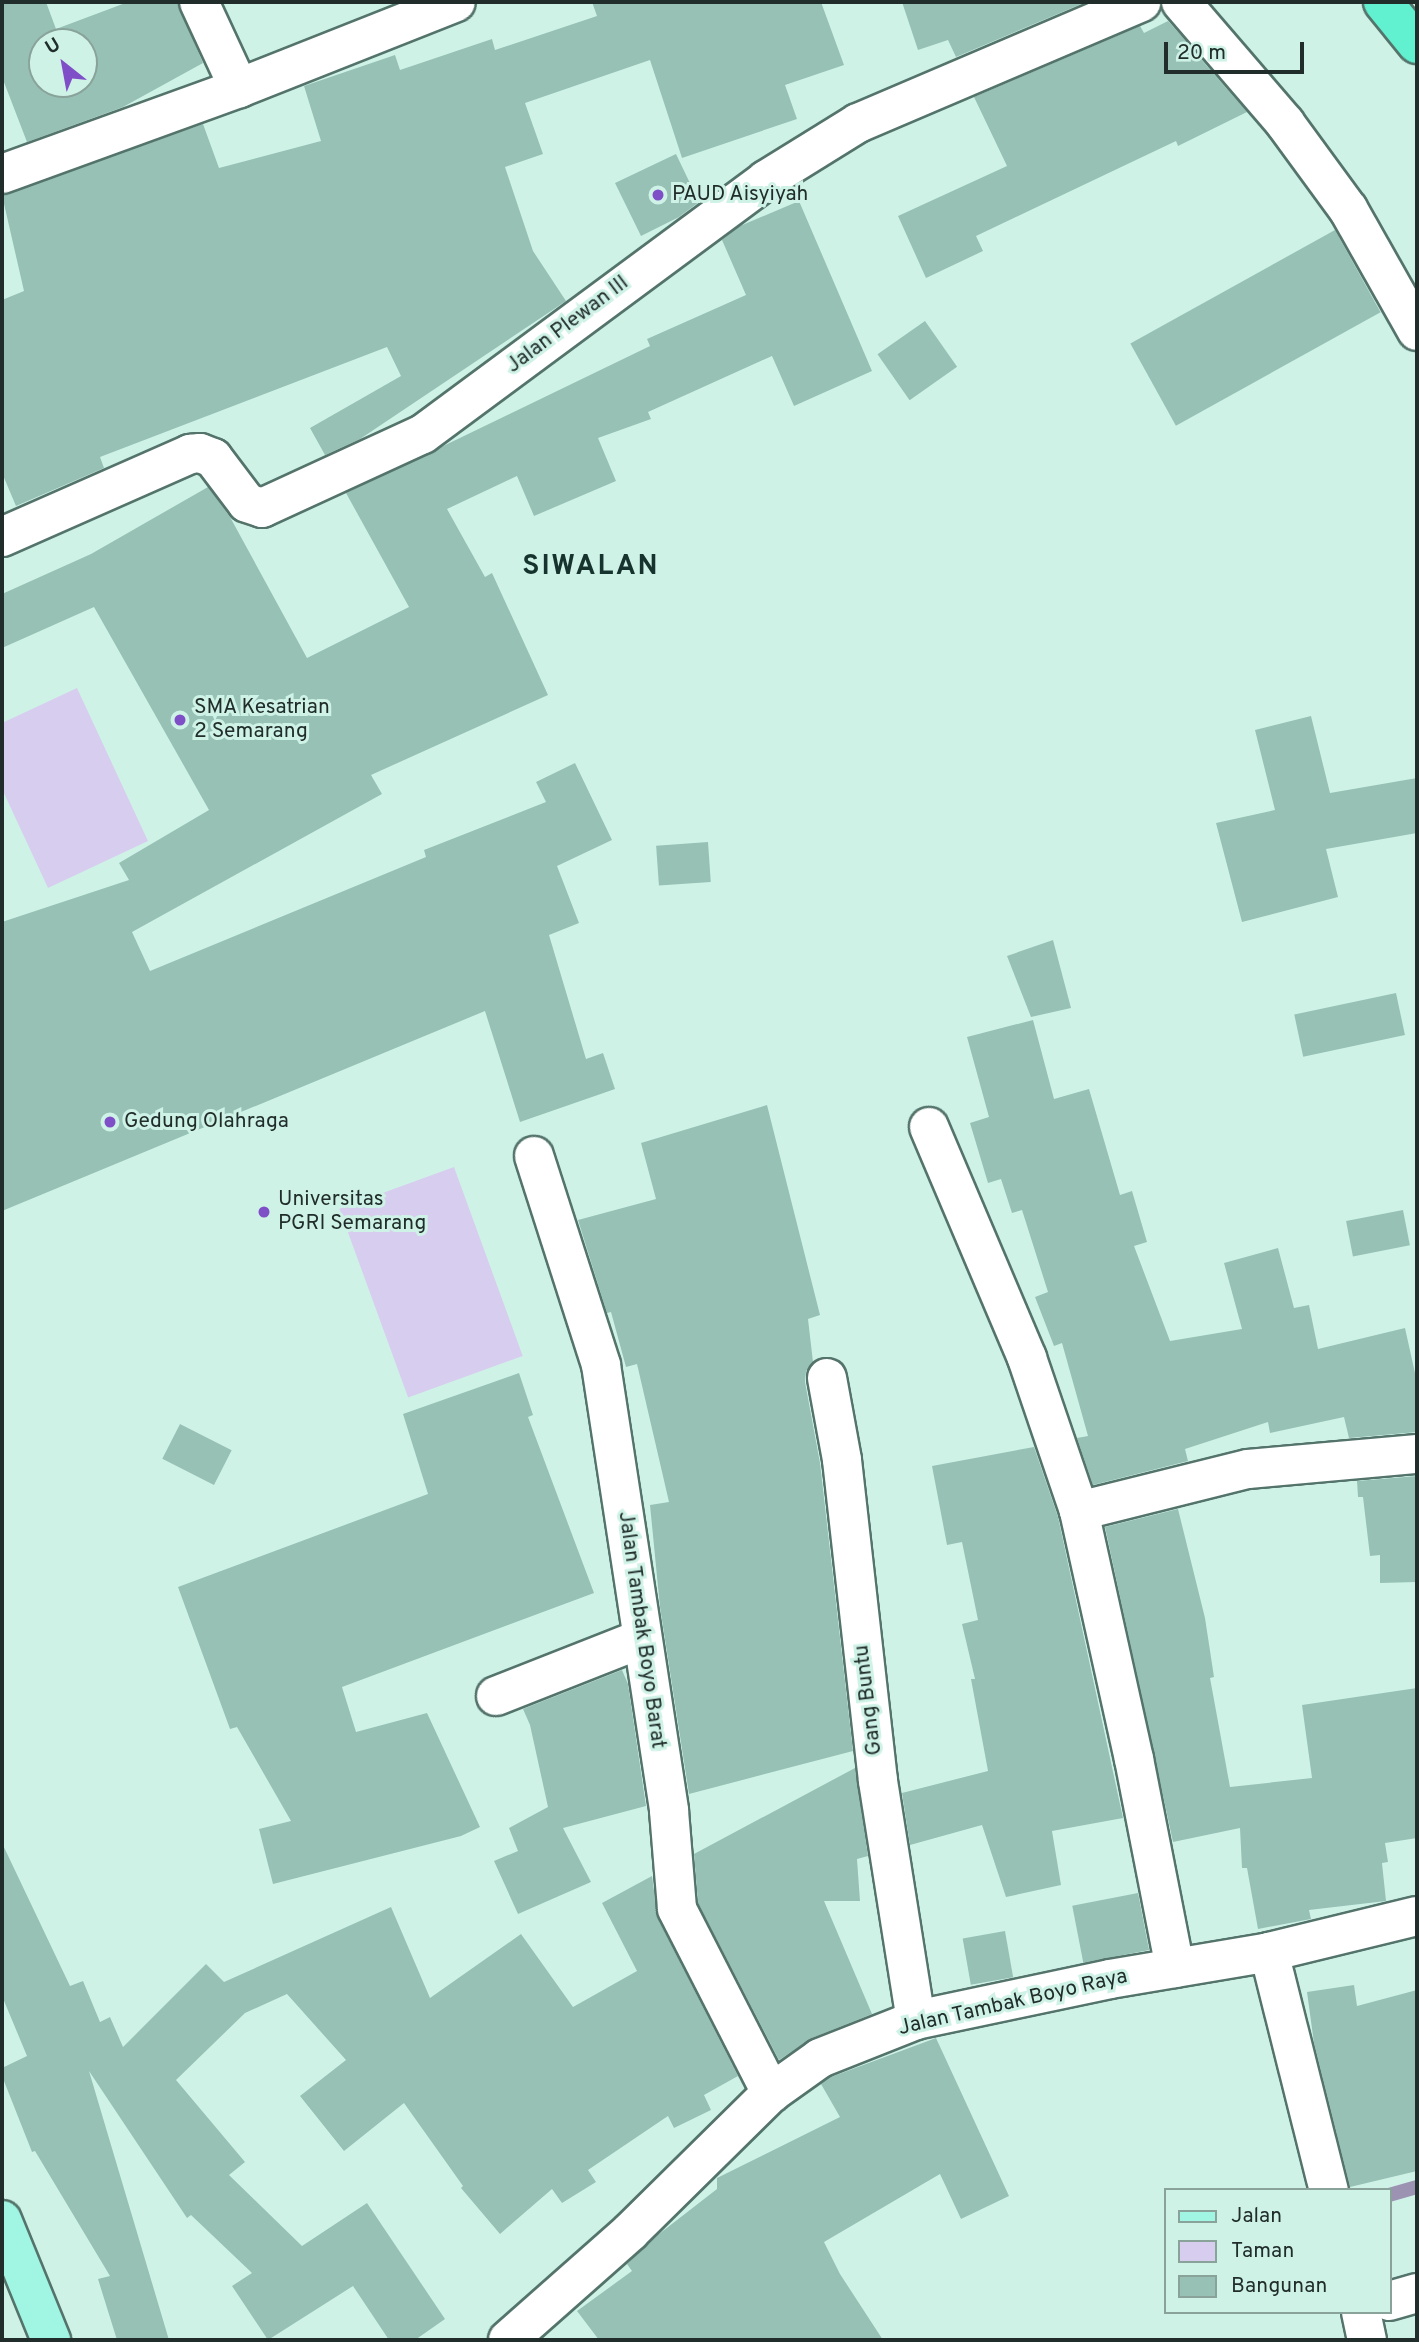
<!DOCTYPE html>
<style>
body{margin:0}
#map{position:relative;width:1419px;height:2342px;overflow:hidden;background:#cff2e7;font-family:Overpass,sans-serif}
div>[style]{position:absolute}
.green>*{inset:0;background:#d7ceef;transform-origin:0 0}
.stream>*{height:14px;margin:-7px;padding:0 7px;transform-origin:7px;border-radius:7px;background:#9c93b3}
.building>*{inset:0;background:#97c1b5;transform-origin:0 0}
.roads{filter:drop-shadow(2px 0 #54746b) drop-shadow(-2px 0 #54746b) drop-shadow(0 2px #54746b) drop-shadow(0 -2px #54746b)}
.minor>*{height:38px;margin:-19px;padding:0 19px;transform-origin:19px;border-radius:19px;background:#fff}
.major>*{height:38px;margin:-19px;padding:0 19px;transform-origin:19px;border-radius:19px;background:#a0f6e3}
.highway>*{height:38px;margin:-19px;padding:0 19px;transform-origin:19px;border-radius:19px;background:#61f0d0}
.dots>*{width:19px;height:19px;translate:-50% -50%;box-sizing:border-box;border:4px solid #cff2e7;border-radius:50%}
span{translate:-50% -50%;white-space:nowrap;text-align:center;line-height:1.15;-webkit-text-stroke:6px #cff2e7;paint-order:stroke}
.poi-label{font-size:21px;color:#202d2a}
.left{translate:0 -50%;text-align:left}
.street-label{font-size:21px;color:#202d2a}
.district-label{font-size:28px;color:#16342d;font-weight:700;letter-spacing:2px}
.frame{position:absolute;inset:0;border:4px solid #202d2a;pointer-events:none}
.legend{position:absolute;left:1164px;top:2188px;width:228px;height:126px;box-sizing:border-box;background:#cff2e7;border:2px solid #89a39b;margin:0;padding:9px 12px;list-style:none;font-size:21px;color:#202d2a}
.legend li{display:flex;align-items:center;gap:14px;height:35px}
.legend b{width:35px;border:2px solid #89a39b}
.north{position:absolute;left:28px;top:28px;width:70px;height:70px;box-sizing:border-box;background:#cff2e7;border:2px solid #89a39b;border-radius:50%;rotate:329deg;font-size:19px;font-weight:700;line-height:28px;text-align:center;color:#202d2a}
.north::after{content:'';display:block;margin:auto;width:24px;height:32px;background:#7f4fc7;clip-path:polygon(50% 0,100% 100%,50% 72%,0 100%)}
.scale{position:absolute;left:1164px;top:42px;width:140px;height:32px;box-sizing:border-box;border:4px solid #202d2a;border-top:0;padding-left:9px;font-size:21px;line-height:24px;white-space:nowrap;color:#202d2a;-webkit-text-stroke:5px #cff2e7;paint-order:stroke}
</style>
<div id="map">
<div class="green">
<i style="clip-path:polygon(77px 688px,148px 841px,48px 888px,2px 789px,2px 723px)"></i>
<i style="left:454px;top:1167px;width:201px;height:122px;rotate:70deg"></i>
</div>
<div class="stream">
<i style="left:1389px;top:2195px;width:29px;rotate:-16deg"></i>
</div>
<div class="building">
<i style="clip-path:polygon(evenodd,2px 2px,46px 2px,56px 29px,128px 2px,177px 2px,203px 63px,123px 107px,27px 142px,2px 77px,2px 2px,42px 42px,84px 42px,84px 84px,42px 84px,42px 42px)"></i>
<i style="clip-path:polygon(592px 2px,821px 2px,844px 65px,785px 85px,797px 119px,682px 158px,650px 60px,525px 103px,543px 154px,505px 167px,533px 251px,566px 301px,360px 439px,325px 455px,310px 428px,401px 376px,387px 347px,100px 457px,104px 468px,16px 506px,2px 473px,2px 300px,24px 291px,2px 195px,203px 124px,219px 168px,321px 141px,304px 86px,395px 55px,400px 70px,492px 39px,495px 50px,597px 16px)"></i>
<i style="clip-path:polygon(902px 2px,1086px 2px,956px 57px,948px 40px,918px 50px)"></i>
<i style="clip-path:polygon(1168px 21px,1187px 42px,1195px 59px,1199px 57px,1247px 112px,1178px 146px,1176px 141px,976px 236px,983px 251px,926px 278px,898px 216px,1007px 166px,974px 97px,1140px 26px,1144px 33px)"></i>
<i style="clip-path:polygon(676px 154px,699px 202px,679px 217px,641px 236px,615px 183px)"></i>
<i style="clip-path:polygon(799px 201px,872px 371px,794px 406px,772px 356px,648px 412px,651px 419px,598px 438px,616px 481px,534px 516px,517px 476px,447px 509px,485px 577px,492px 573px,548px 695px,371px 775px,382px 794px,132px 932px,150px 971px,426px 857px,424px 850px,546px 802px,536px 782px,575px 763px,612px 840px,557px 866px,579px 923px,549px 935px,586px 1059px,603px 1053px,615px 1089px,520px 1122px,485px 1011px,2px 1211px,2px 922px,129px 880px,119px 863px,209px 810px,94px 607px,2px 648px,2px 594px,91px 554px,208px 487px,230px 517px,307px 658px,409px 607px,346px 493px,650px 346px,647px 339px,746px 295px,722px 240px,740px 226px)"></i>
<i style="left:1335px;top:230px;width:94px;height:234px;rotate:61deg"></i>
<i style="left:925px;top:321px;width:56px;height:58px;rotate:55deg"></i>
<i style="clip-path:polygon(1311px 716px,1330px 793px,1417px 778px,1417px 833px,1326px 849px,1338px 897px,1242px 922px,1216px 823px,1275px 810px,1255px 730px)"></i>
<i style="left:708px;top:842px;width:40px;height:52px;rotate:86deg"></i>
<i style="clip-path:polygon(1053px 940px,1071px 1008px,1031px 1017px,1007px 956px)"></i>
<i style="left:1396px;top:993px;width:43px;height:104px;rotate:78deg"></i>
<i style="clip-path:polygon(1033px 1020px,1054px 1099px,1089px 1089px,1120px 1195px,1132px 1191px,1147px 1242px,1134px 1246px,1170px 1341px,1242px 1329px,1224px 1263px,1278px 1248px,1294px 1308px,1309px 1305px,1318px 1349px,1405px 1328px,1417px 1382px,1417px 1432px,1349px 1438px,1344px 1417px,1270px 1433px,1268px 1422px,1185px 1449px,1188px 1461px,1093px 1485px,1077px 1438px,1088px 1436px,1062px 1343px,1054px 1346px,1035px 1297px,1048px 1292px,1022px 1210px,1012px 1213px,1001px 1179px,988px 1183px,970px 1123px,989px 1117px,967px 1037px)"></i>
<i style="clip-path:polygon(767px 1105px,820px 1315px,808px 1319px,813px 1362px,806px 1371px,805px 1382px,820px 1463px,853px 1751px,689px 1794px,660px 1607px,650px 1505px,669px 1502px,637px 1364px,626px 1367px,611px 1312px,607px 1313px,578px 1220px,656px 1199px,641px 1143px)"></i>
<i style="left:1403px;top:1210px;width:36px;height:58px;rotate:79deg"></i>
<i style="clip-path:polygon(519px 1373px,533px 1415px,528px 1417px,594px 1593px,342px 1687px,356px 1732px,427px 1713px,480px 1827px,461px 1836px,273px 1884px,259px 1829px,291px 1821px,237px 1727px,230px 1729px,178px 1587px,428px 1494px,403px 1414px)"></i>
<i style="left:180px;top:1424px;width:58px;height:39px;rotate:27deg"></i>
<i style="clip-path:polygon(1034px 1447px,1058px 1517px,1123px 1818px,1052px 1831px,1061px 1885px,1006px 1897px,982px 1825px,910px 1845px,902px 1793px,988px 1771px,971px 1679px,975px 1679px,962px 1624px,978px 1620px,962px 1542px,947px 1545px,932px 1466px)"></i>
<i style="clip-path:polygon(1417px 1476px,1417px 1582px,1380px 1583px,1380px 1555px,1370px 1556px,1363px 1497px,1358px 1497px,1357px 1481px)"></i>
<i style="clip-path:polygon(1178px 1509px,1205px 1618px,1214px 1677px,1210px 1678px,1230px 1787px,1312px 1778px,1302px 1705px,1417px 1688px,1417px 1838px,1385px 1843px,1388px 1862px,1382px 1863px,1386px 1901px,1309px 1910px,1311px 1919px,1258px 1929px,1247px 1868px,1242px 1868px,1240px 1828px,1173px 1842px,1105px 1527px)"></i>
<i style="clip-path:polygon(622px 1670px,628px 1684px,646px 1806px,563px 1828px,591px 1882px,518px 1914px,494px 1861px,518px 1851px,509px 1828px,548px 1807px,530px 1725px,523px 1709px)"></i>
<i style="clip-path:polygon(855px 1768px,868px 1856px,857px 1859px,860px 1901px,824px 1901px,872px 2014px,812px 2038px,779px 2060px,698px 1903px,694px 1854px)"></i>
<i style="clip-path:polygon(2px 1843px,70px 1986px,83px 1981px,100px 2022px,110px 2017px,123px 2047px,206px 1964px,224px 1982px,391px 1907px,430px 1998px,521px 1934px,573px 2007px,637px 1971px,602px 1903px,652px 1876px,658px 1919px,738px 2076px,704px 2095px,711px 2110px,674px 2128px,668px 2116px,588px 2170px,596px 2182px,562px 2203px,552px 2189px,500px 2234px,461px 2188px,463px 2186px,404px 2103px,344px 2151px,300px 2096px,346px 2060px,287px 1994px,245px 2013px,176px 2080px,245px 2162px,229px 2175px,302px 2246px,367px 2203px,445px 2319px,415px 2340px,389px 2340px,353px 2286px,268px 2340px,232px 2286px,252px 2273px,191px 2215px,187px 2218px,89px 2071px,169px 2340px,117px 2340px,98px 2279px,110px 2276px,35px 2151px,32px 2152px,2px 2076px,2px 2068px,27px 2056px,2px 1996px)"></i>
<i style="left:1138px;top:1893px;width:58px;height:67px;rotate:79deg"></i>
<i style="left:1005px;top:1931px;width:47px;height:43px;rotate:80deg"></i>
<i style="clip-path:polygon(1354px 1985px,1357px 2006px,1417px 1990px,1417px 2171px,1350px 2187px,1314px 2043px,1307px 1992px)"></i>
<i style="clip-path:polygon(936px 2038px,1009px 2196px,961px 2219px,940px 2174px,824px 2242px,840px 2274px,883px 2340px,599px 2340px,577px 2311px,632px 2271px,627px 2264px,659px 2234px,717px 2189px,717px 2178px,840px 2117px,821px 2084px,831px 2077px)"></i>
</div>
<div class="roads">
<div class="minor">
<i style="left:199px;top:2px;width:95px;rotate:65.1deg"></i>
<i style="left:1181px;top:2px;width:160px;rotate:49.3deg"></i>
<i style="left:1285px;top:123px;width:107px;rotate:53.8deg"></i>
<i style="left:1348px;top:209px;width:140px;rotate:60.5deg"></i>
<i style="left:2px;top:174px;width:252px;rotate:-19.9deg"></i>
<i style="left:239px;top:88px;width:233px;rotate:-21.6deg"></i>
<i style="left:2px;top:537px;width:206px;rotate:-23.8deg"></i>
<i style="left:190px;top:454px;width:10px;rotate:-6deg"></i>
<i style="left:200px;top:453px;width:14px;rotate:21deg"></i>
<i style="left:213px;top:458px;width:56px;rotate:52.9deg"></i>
<i style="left:247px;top:503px;width:16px;rotate:18deg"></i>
<i style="left:262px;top:508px;width:177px;rotate:-24.7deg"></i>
<i style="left:423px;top:434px;width:427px;rotate:-36.5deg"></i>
<i style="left:766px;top:180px;width:108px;rotate:-31.8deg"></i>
<i style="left:858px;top:123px;width:308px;rotate:-23.1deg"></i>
<i style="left:929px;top:1127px;width:251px;rotate:67deg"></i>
<i style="left:1027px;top:1358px;width:162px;rotate:71.2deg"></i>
<i style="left:1079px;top:1511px;width:254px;rotate:77.5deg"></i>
<i style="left:1134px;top:1759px;width:213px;rotate:78.9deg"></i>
<i style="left:534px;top:1156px;width:219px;rotate:72.2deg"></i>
<i style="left:601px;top:1365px;width:451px;rotate:81.3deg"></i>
<i style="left:669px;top:1811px;width:98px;rotate:85.3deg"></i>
<i style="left:677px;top:1909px;width:207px;rotate:62.9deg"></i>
<i style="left:827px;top:1378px;width:83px;rotate:79.6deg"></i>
<i style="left:842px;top:1460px;width:323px;rotate:83.6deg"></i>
<i style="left:878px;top:1781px;width:242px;rotate:81deg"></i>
<i style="left:1079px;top:1511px;width:174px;rotate:-14deg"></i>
<i style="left:1248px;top:1469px;width:170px;rotate:-5.1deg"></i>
<i style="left:496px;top:1696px;width:156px;rotate:-21.5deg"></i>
<i style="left:1269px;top:1952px;width:245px;rotate:75.9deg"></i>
<i style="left:1389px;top:2301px;width:29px;rotate:-16deg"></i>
<i style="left:1361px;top:2312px;width:29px;rotate:78deg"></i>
<i style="left:508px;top:2340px;width:163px;rotate:-41.5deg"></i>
<i style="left:630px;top:2232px;width:198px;rotate:-44.6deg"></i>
<i style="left:771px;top:2093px;width:60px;rotate:-35.5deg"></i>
<i style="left:820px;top:2058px;width:103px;rotate:-21.6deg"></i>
<i style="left:916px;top:2020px;width:198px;rotate:-11.9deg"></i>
<i style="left:1110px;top:1979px;width:161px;rotate:-9.6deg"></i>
<i style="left:1269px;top:1952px;width:152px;rotate:-13.7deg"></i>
</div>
<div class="major">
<i style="left:2px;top:2220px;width:130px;rotate:67.8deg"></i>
</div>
<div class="highway">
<i style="left:1383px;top:2px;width:54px;rotate:51deg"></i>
</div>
</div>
<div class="dots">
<i style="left:658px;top:195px;background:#7f4fc7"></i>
<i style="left:180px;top:720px;background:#7f4fc7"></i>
<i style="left:110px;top:1122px;background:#7f4fc7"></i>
<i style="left:264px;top:1212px;background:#7f4fc7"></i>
</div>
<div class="poi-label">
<span class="left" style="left:672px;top:195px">PAUD Aisyiyah</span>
<span class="left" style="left:194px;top:720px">SMA Kesatrian<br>2 Semarang</span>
<span class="left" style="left:124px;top:1122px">Gedung Olahraga</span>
<span class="left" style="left:278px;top:1212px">Universitas<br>PGRI Semarang</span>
</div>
<div class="street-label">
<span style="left:568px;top:325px;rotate:-37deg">Jalan Plewan III</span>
<span style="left:641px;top:1630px;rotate:82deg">Jalan Tambak Boyo Barat</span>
<span style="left:869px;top:1700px;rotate:-97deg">Gang Buntu</span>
<span style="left:1013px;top:2003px;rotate:-13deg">Jalan Tambak Boyo Raya</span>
</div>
<div class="district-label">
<span style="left:591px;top:567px">SIWALAN</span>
</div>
<div class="frame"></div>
<ul class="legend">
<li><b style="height:9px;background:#a0f6e3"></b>Jalan</li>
<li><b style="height:19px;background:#d7ceef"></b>Taman</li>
<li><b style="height:19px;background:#97c1b5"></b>Bangunan</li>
</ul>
<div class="north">U</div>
<div class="scale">20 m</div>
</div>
